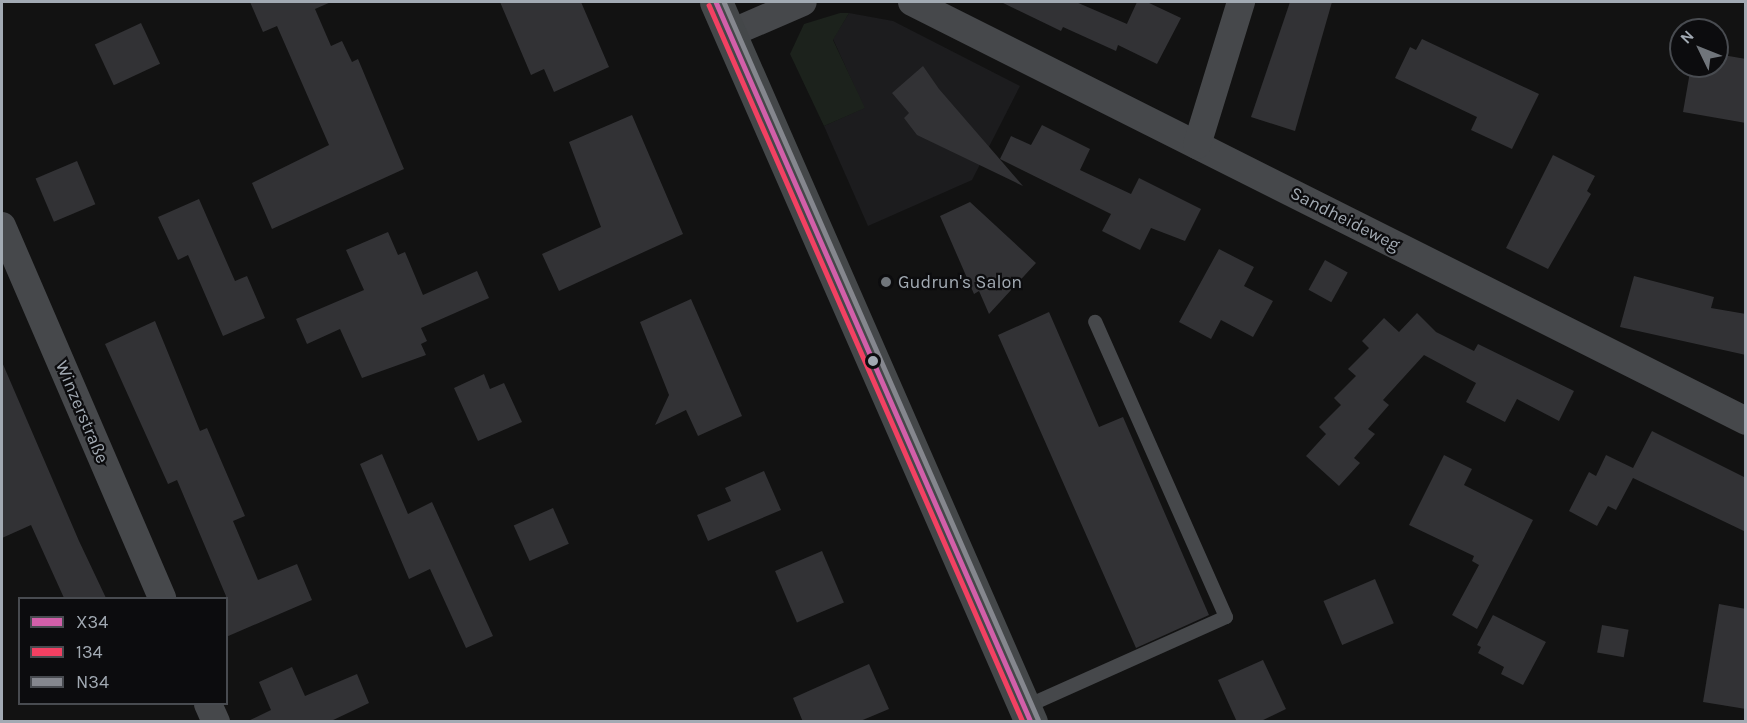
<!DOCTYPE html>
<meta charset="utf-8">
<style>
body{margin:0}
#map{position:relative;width:1747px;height:723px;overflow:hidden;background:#121212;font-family:Karla,sans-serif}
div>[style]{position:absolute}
.built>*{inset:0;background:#1c1c1e}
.green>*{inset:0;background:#1c221c}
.building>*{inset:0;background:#323235;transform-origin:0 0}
.service>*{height:14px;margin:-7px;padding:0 7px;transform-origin:7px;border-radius:7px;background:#46484b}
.minor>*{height:28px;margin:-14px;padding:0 14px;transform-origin:14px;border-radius:14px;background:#46484b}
.secondary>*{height:33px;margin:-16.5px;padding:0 16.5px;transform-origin:16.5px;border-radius:16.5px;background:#444749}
.bus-1>*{height:4.5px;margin:-2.25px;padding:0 2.25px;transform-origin:2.25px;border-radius:2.25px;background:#d25fa9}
.bus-2>*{height:4.5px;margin:-2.25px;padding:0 2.25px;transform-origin:2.25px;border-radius:2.25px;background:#f24062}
.bus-3>*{height:4.5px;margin:-2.25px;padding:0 2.25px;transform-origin:2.25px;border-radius:2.25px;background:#85878e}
.dots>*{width:16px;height:16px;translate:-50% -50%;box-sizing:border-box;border:3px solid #0c0c0e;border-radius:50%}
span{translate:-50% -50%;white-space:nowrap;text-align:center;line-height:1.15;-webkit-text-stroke:4.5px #0c0c0e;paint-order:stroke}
.street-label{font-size:18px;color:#a2aab3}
.poi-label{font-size:18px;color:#a2aab3}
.left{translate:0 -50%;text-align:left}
.frame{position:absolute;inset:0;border:3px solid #a2aab3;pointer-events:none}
.legend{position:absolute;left:18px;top:597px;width:210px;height:108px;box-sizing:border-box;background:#0c0c0e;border:2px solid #484b50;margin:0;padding:8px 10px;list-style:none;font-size:18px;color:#a2aab3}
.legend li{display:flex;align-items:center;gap:12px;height:30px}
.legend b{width:30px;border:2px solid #484b50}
.north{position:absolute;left:1669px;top:18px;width:60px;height:60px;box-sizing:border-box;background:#0c0c0e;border:2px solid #484b50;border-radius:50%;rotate:313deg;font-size:16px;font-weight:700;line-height:24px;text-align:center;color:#a2aab3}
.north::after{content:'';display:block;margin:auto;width:21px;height:27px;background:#70757b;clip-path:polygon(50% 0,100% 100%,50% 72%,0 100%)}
</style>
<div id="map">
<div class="built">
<i style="clip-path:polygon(849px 13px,893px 21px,1020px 86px,972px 180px,868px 226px,824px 126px,864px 108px,833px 39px)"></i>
</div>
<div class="green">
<i style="clip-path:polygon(840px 13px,849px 13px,833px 40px,865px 108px,824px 126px,790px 54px,804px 24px)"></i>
</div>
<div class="building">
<i style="clip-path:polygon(250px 2px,331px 2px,315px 9px,331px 46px,342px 41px,352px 62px,358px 59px,404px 169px,272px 229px,252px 183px,329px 145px,277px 26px,263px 32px)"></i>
<i style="clip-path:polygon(500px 2px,581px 2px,609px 67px,554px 92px,544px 69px,531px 75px)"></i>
<i style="clip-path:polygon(1001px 2px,1076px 2px,1127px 24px,1125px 28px,1137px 2px,1147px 2px,1181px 18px,1157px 64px,1118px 45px,1116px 51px,1063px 27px,1061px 31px)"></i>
<i style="clip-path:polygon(1290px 2px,1332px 2px,1295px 131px,1251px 117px)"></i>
<i style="left:141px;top:23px;width:45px;height:51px;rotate:65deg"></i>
<i style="clip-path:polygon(1422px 39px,1539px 94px,1512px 149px,1471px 130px,1477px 117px,1395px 78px,1410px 47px,1416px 50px)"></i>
<i style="clip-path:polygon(1717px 54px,1746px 59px,1746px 123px,1683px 112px,1691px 66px,1717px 66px)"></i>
<i style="clip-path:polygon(923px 66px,939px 89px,1023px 186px,917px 135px,904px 118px,909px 113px,892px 93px)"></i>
<i style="clip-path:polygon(632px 115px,683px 234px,559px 291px,542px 254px,601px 227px,569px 142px)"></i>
<i style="clip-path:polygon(1042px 125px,1090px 149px,1080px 170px,1131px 194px,1139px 178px,1201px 209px,1185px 241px,1151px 228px,1140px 250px,1102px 231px,1111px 214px,1000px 159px,1011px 136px,1031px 145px)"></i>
<i style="clip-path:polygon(1553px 155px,1595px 176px,1587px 191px,1591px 194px,1548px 269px,1506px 248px)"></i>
<i style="left:77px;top:161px;width:47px;height:45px;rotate:67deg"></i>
<i style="clip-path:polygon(199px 199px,235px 281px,247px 276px,265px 318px,223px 336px,188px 255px,178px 260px,158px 217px)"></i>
<i style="clip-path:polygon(970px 202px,1036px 263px,989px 314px,979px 291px,974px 294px,940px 216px)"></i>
<i style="clip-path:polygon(388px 232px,398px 255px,405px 252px,423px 295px,477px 271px,489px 298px,421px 328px,427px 341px,421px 344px,426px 355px,362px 378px,340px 329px,307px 344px,296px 319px,364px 290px,346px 250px)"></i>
<i style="clip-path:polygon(1219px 249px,1254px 267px,1244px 286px,1273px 301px,1253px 337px,1221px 320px,1211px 339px,1179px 322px)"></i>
<i style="left:1325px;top:260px;width:26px;height:34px;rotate:29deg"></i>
<i style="clip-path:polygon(1634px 276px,1714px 297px,1711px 308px,1746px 314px,1746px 355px,1620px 327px)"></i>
<i style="clip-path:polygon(691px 299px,742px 416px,698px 436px,686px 410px,655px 425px,669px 395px,640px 322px)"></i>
<i style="clip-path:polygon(1049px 312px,1099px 427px,1123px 417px,1209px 615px,1136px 648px,998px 335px)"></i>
<i style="clip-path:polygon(1417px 313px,1436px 332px,1474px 351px,1478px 344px,1574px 391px,1559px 421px,1517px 399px,1505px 422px,1466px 402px,1476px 383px,1424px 355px,1383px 400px,1389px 405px,1368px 429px,1375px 434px,1354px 458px,1360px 463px,1339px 486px,1306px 456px,1326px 434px,1319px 427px,1341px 405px,1334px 398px,1356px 376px,1348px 369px,1369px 348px,1362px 341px,1384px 318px,1399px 332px)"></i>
<i style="clip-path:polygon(155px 321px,200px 431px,207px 428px,245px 516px,233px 521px,258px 580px,297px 564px,312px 600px,226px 637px,226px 596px,177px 480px,168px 484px,105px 344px)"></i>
<i style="clip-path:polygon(2px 362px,79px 541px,106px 598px,64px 598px,31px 525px,2px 538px)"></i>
<i style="clip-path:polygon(484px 374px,490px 389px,504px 383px,522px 422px,478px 441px,454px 388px)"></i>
<i style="clip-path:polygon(1652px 431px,1746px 478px,1746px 532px,1633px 478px,1616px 510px,1608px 506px,1597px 526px,1569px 511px,1589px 472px,1596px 476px,1606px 455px,1633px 468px)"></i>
<i style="clip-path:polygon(382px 454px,408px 514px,432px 502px,493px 636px,466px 648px,430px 569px,409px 579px,360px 464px)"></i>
<i style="clip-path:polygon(1444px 455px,1472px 469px,1464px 485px,1533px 520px,1477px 629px,1452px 615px,1479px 565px,1472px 561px,1474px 556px,1409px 525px)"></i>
<i style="clip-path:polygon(764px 471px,781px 510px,708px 541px,697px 515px,731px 501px,725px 488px)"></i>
<i style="left:553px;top:508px;width:39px;height:43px;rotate:66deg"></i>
<i style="left:822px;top:551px;width:56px;height:51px;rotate:67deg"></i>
<i style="left:1375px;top:579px;width:48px;height:56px;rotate:67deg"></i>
<i style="clip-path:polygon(1719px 604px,1746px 609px,1746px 709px,1703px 702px)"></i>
<i style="clip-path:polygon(1493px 615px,1546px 642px,1523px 685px,1501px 674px,1504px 667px,1478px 653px,1481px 647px,1477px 645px)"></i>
<i style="left:1602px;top:625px;width:27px;height:28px;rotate:10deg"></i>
<i style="clip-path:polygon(1263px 660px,1286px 709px,1259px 722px,1237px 722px,1218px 680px)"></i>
<i style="clip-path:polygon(869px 664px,889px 709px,858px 722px,803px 722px,793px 698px)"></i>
<i style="clip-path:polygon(292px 667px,305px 696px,357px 674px,369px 703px,329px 722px,246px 722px,271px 710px,259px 682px)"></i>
</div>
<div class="service">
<i style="left:1025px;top:707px;width:220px;rotate:-24.1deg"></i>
<i style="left:1226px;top:617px;width:323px;rotate:-113.9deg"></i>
</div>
<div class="minor">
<i style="left:912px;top:2px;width:933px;rotate:26.67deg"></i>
<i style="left:731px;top:33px;width:78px;rotate:-23.3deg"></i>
<i style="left:1197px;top:145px;width:150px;rotate:-72.9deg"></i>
<i style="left:2px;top:226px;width:405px;rotate:66.7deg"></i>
<i style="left:208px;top:704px;width:20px;rotate:66deg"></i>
</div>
<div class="secondary">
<i style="left:716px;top:2px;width:786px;rotate:66.37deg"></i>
</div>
<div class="bus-1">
<i style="left:716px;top:2px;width:786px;rotate:66.37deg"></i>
</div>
<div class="bus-2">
<i style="left:709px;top:5px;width:783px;rotate:66.35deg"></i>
</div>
<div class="bus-3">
<i style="left:724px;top:2px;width:783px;rotate:66.35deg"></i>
</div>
<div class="dots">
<i style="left:886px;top:282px;background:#70757b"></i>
<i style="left:873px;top:361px;background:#a2aab3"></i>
</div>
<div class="street-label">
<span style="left:1345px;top:219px;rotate:27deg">Sandheideweg</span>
<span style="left:82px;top:412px;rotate:67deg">Winzerstraße</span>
</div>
<div class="poi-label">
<span class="left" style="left:898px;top:282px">Gudrun's Salon</span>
</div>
<div class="frame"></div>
<ul class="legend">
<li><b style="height:8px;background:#d25fa9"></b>X34</li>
<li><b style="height:8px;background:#f24062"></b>134</li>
<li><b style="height:8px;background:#85878e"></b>N34</li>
</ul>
<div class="north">N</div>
</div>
